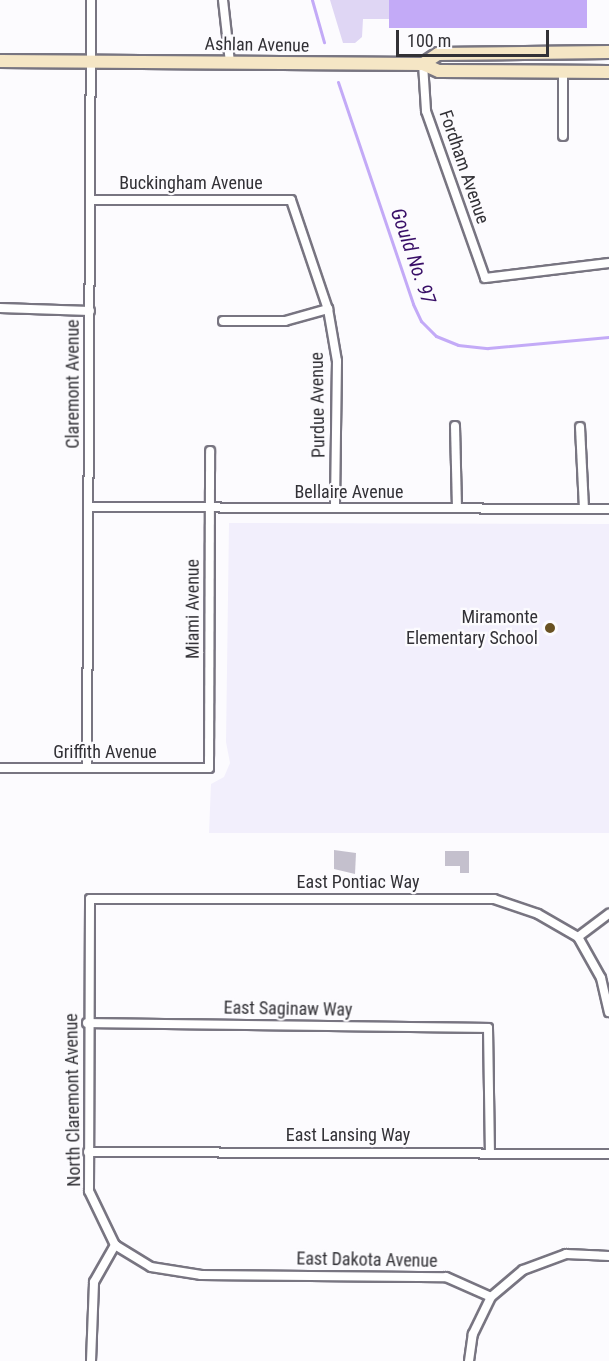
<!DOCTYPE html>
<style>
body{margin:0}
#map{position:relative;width:609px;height:1361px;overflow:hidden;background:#fcfbfe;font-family:"Roboto Condensed",sans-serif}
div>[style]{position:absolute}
.built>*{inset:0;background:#f2effc}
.green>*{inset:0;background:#dfd6f4}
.water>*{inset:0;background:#c3aaf7;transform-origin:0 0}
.stream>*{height:3px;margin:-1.5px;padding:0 1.5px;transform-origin:1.5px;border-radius:1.5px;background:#c3aaf7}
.building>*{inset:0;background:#c4c0cd}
.roads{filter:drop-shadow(2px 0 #787581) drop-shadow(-2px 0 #787581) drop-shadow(0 2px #787581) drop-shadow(0 -2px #787581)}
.street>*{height:8px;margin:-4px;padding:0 4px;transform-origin:4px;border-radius:4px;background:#fff}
.secondary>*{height:12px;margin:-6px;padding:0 6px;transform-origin:6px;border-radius:6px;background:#f5e6c5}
.dots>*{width:16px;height:16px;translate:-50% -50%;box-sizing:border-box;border:3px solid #fcfbfe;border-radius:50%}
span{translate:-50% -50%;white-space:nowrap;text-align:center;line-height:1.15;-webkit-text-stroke:4.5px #fcfbfe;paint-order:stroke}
.street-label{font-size:18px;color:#323136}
.poi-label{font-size:18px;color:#323136}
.right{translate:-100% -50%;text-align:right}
.water-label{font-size:20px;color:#380e67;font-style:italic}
.scale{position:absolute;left:396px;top:30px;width:153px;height:27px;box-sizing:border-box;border:3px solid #323136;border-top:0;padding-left:8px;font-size:18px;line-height:21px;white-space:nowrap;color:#323136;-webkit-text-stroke:4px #fcfbfe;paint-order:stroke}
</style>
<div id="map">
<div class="built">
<i style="clip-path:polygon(229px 523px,609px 524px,609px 833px,209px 833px,211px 784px,224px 777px,230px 763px,226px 742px)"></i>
</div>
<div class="green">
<i style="clip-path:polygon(330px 0,389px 0,410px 19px,363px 19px,362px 37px,355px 43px,343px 43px)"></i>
</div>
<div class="water">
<i style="left:389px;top:0;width:198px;height:28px"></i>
</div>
<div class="stream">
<i style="left:312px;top:0;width:44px;rotate:74.1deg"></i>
<i style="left:338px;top:82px;width:234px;rotate:71.3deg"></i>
<i style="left:413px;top:304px;width:19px;rotate:65deg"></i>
<i style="left:421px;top:321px;width:21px;rotate:45deg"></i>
<i style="left:436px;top:336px;width:24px;rotate:22deg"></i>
<i style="left:458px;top:345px;width:30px;rotate:6deg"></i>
<i style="left:488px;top:348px;width:121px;rotate:-5.2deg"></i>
</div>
<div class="building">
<i style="clip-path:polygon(334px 850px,356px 853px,355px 874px,334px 869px)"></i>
<i style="clip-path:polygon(445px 851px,469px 851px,469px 873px,460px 873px,460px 866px,445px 866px)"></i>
</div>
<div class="roads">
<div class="street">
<i style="left:223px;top:0;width:62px;rotate:83.6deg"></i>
<i style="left:423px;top:64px;width:47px;rotate:86.3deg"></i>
<i style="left:426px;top:111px;width:177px;rotate:70.5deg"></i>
<i style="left:485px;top:278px;width:125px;rotate:-6.9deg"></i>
<i style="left:563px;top:136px;width:64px;rotate:-90deg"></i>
<i style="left:90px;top:200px;width:201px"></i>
<i style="left:291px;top:200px;width:115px;rotate:71.3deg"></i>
<i style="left:328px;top:309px;width:53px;rotate:80.2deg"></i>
<i style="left:337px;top:361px;width:147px;rotate:90.8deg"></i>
<i style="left:0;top:308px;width:90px;rotate:1.9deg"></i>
<i style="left:223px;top:321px;width:62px"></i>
<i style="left:285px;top:321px;width:45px;rotate:-15.6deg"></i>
<i style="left:455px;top:426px;width:82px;rotate:88.6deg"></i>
<i style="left:580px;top:427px;width:82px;rotate:87.2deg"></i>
<i style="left:89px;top:507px;width:520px;rotate:0.22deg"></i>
<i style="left:0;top:768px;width:209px"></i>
<i style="left:209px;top:768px;width:317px;rotate:-89.8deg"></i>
<i style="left:87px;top:768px;width:768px;rotate:-89.7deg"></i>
<i style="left:578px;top:937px;width:39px;rotate:-37deg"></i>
<i style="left:87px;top:1023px;width:401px;rotate:0.7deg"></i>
<i style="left:488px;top:1028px;width:124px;rotate:89.1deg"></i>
<i style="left:88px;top:1152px;width:521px;rotate:0.22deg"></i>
<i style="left:115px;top:1245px;width:60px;rotate:-115.7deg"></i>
<i style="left:89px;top:1191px;width:292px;rotate:-89.8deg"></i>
<i style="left:90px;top:899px;width:404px"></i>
<i style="left:494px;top:899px;width:46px;rotate:18.8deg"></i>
<i style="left:538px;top:914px;width:46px;rotate:29.9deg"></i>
<i style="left:578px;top:937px;width:47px;rotate:60.7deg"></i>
<i style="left:601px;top:978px;width:35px;rotate:77deg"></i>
<i style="left:115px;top:1245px;width:42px;rotate:31.4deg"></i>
<i style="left:151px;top:1267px;width:51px;rotate:9.1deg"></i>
<i style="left:201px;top:1275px;width:245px;rotate:0.5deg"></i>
<i style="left:446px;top:1277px;width:49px;rotate:24deg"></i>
<i style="left:491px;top:1297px;width:42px;rotate:-40.2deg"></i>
<i style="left:523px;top:1270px;width:46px;rotate:-20.4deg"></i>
<i style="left:566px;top:1254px;width:43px;rotate:2.7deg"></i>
<i style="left:91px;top:1361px;width:79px;rotate:-87.8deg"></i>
<i style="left:94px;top:1282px;width:43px;rotate:-60.4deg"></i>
<i style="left:469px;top:1361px;width:27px;rotate:-82deg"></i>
<i style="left:473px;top:1334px;width:41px;rotate:-64.1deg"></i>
</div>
<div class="secondary">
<i style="left:0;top:61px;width:423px;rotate:0.4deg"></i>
<i style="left:423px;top:64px;width:17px;rotate:24deg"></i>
<i style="left:439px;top:71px;width:170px;rotate:0.3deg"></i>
<i style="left:423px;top:64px;width:18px;rotate:-34deg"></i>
<i style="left:438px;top:54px;width:171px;rotate:-0.7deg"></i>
</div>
</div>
<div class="dots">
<i style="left:550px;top:628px;background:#695222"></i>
</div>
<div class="street-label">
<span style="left:257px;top:45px;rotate:1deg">Ashlan Avenue</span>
<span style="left:464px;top:167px;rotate:71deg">Fordham Avenue</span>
<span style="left:191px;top:183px">Buckingham Avenue</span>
<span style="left:73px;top:384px;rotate:-90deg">Claremont Avenue</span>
<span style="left:318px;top:405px;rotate:-91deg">Purdue Avenue</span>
<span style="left:349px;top:492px">Bellaire Avenue</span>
<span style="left:193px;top:609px;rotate:-90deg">Miami Avenue</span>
<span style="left:105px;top:752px">Griffith Avenue</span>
<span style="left:358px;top:882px">East Pontiac Way</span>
<span style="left:288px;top:1009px;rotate:1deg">East Saginaw Way</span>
<span style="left:73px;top:1100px;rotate:-91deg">North Claremont Avenue</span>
<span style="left:348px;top:1135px">East Lansing Way</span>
<span style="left:367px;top:1260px;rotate:1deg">East Dakota Avenue</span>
</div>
<div class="poi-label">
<span class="right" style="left:538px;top:628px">Miramonte<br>Elementary School</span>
</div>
<div class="water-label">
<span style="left:413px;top:256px;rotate:71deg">Gould No. 97</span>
</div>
<div class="scale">100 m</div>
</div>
